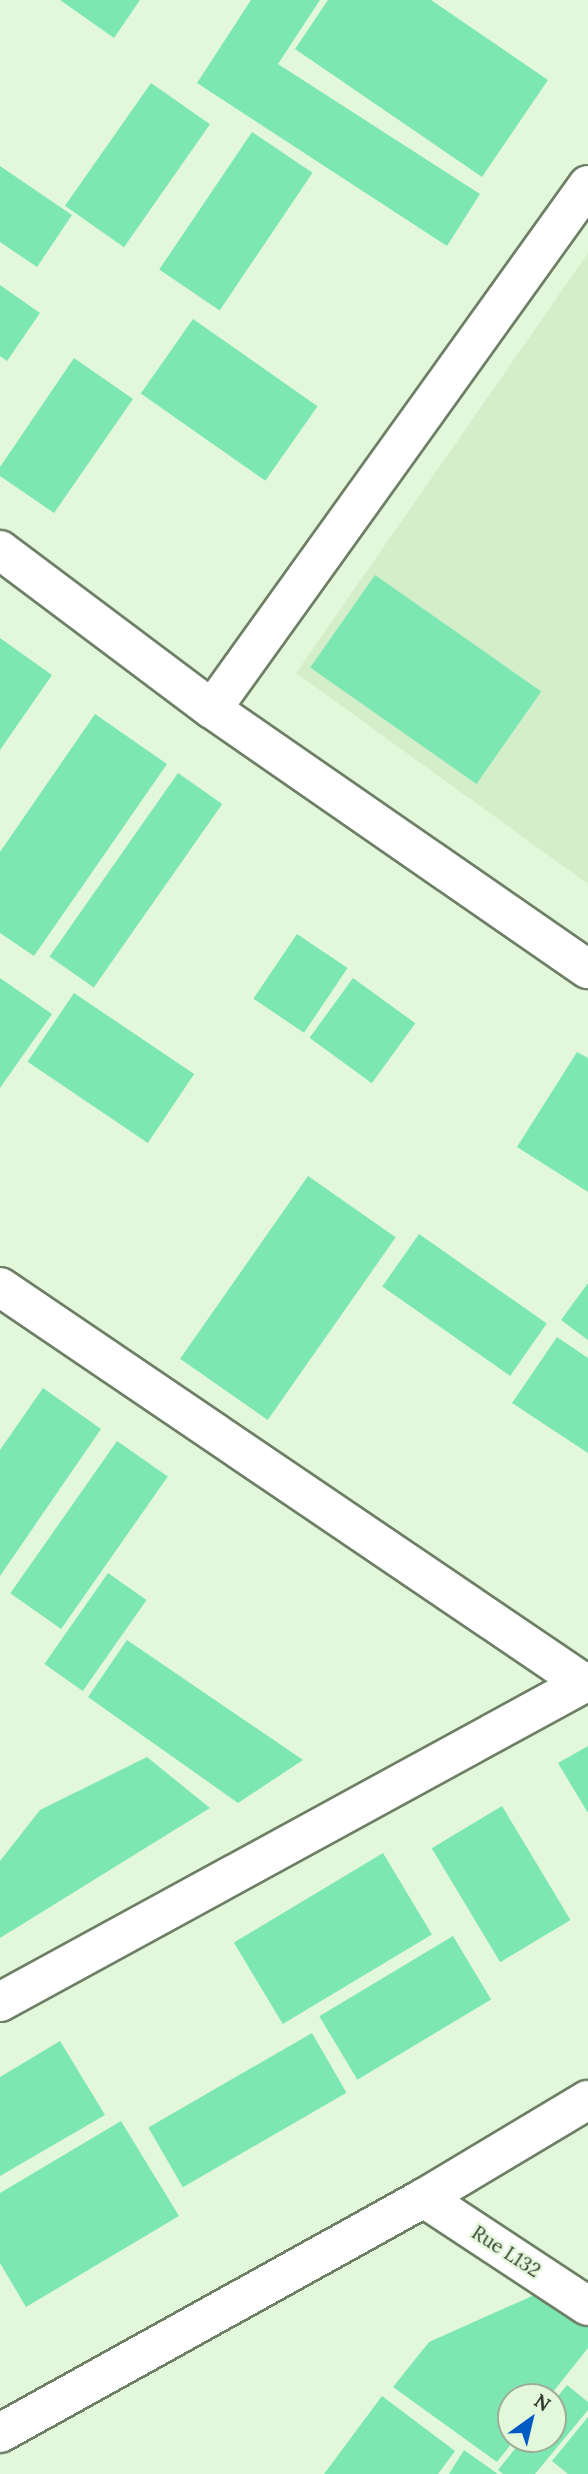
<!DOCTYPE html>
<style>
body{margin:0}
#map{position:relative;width:588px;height:2474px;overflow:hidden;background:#e3f8db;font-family:Lora,serif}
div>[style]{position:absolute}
.built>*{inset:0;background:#d4eeca}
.building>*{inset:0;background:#7de7b4;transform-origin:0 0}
.roads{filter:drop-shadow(2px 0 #6d8066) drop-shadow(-2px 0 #6d8066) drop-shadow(0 2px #6d8066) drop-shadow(0 -2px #6d8066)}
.minor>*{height:38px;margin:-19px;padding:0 19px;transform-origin:19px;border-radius:19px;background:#fff}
span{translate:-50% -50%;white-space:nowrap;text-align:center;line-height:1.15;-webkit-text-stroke:5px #e3f8db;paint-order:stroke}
.street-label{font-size:19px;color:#343c31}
.north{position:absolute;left:497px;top:2383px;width:70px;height:70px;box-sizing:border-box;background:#e3f8db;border:2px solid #9dad97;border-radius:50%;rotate:34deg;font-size:19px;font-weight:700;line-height:28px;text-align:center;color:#343c31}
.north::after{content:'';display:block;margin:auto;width:24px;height:32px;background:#005ac3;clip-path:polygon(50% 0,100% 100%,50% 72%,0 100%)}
</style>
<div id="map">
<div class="built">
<i style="clip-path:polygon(588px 253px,588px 884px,296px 673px)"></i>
</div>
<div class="building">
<i style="clip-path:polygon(60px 0,140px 0,114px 38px)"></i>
<i style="clip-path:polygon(251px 0,320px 0,278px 64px,480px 194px,447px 246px,197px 83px)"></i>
<i style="clip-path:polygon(328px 0,431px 0,548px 80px,482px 177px,295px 49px)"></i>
<i style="left:151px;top:83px;width:72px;height:150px;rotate:35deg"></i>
<i style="left:252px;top:132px;width:73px;height:166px;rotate:34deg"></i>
<i style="clip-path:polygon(0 166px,72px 215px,37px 267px,0 242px)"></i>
<i style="clip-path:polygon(0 285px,40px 313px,7px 361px,0 356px)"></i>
<i style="left:193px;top:319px;width:152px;height:91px;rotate:35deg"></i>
<i style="clip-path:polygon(74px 358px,133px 399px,54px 513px,0 476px,0 467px)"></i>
<i style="left:375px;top:575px;width:203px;height:113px;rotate:35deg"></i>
<i style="clip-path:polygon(0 638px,52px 675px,0 750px)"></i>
<i style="clip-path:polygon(95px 714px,167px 764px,34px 956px,0 933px,0 852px)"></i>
<i style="left:178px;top:773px;width:54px;height:224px;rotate:35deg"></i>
<i style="left:297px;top:934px;width:61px;height:78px;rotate:34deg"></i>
<i style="clip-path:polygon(0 978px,52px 1014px,0 1088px)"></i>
<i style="left:353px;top:978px;width:77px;height:74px;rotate:36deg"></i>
<i style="left:74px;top:993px;width:145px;height:83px;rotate:34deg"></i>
<i style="clip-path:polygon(577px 1052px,588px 1058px,588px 1192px,517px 1147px)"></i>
<i style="left:308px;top:1176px;width:107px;height:223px;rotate:35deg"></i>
<i style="left:419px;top:1234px;width:156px;height:64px;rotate:35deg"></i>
<i style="clip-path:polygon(588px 1283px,588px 1340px,561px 1320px)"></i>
<i style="clip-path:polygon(557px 1337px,588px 1358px,588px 1453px,512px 1403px)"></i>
<i style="clip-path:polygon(43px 1388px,101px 1429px,0 1576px,0 1450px)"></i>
<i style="left:117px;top:1441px;width:62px;height:186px;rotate:35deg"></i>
<i style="left:108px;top:1573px;width:47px;height:111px;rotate:35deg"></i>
<i style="clip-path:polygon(127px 1640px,303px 1760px,238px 1803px,88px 1697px)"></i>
<i style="clip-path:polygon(588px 1746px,588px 1813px,558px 1763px)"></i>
<i style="clip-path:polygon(147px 1757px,210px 1808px,0 1938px,0 1861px,40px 1810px)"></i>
<i style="left:502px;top:1806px;width:133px;height:82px;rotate:59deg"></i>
<i style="left:383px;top:1853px;width:95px;height:174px;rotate:59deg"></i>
<i style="left:453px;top:1936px;width:74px;height:156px;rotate:59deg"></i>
<i style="left:312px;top:2033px;width:69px;height:189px;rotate:60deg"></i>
<i style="clip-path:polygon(60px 2041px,105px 2115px,0 2176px,0 2077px)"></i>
<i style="clip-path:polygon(121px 2121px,179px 2216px,26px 2307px,0 2263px,0 2193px)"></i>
<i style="clip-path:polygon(550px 2288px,588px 2322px,588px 2348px,549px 2397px,511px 2397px,511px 2439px,515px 2439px,497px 2462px,393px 2387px,429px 2342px)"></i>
<i style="clip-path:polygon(567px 2385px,588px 2402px,588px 2410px,535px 2474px,503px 2474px,498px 2470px,523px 2439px,553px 2439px,553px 2402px)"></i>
<i style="clip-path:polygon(382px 2396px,455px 2451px,438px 2474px,324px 2474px)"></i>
<i style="clip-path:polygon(588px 2417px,588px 2474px,568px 2474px,552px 2461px)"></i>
<i style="clip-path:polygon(464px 2450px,498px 2474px,449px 2474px)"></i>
</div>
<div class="roads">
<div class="minor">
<i style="left:0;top:550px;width:265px;rotate:36.9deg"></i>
<i style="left:212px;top:709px;width:457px;rotate:34.7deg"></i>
<i style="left:212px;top:709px;width:645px;rotate:-54.34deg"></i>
<i style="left:0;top:1287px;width:706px;rotate:34.14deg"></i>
<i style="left:0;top:2002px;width:670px;rotate:-28.63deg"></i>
<i style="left:424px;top:2198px;width:196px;rotate:33.4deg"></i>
<i style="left:0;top:2433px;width:485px;rotate:-29deg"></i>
<i style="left:424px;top:2198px;width:191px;rotate:-30.9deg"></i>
</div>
</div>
<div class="street-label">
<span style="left:506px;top:2252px;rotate:33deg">Rue L132</span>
</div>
<div class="north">N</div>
</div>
